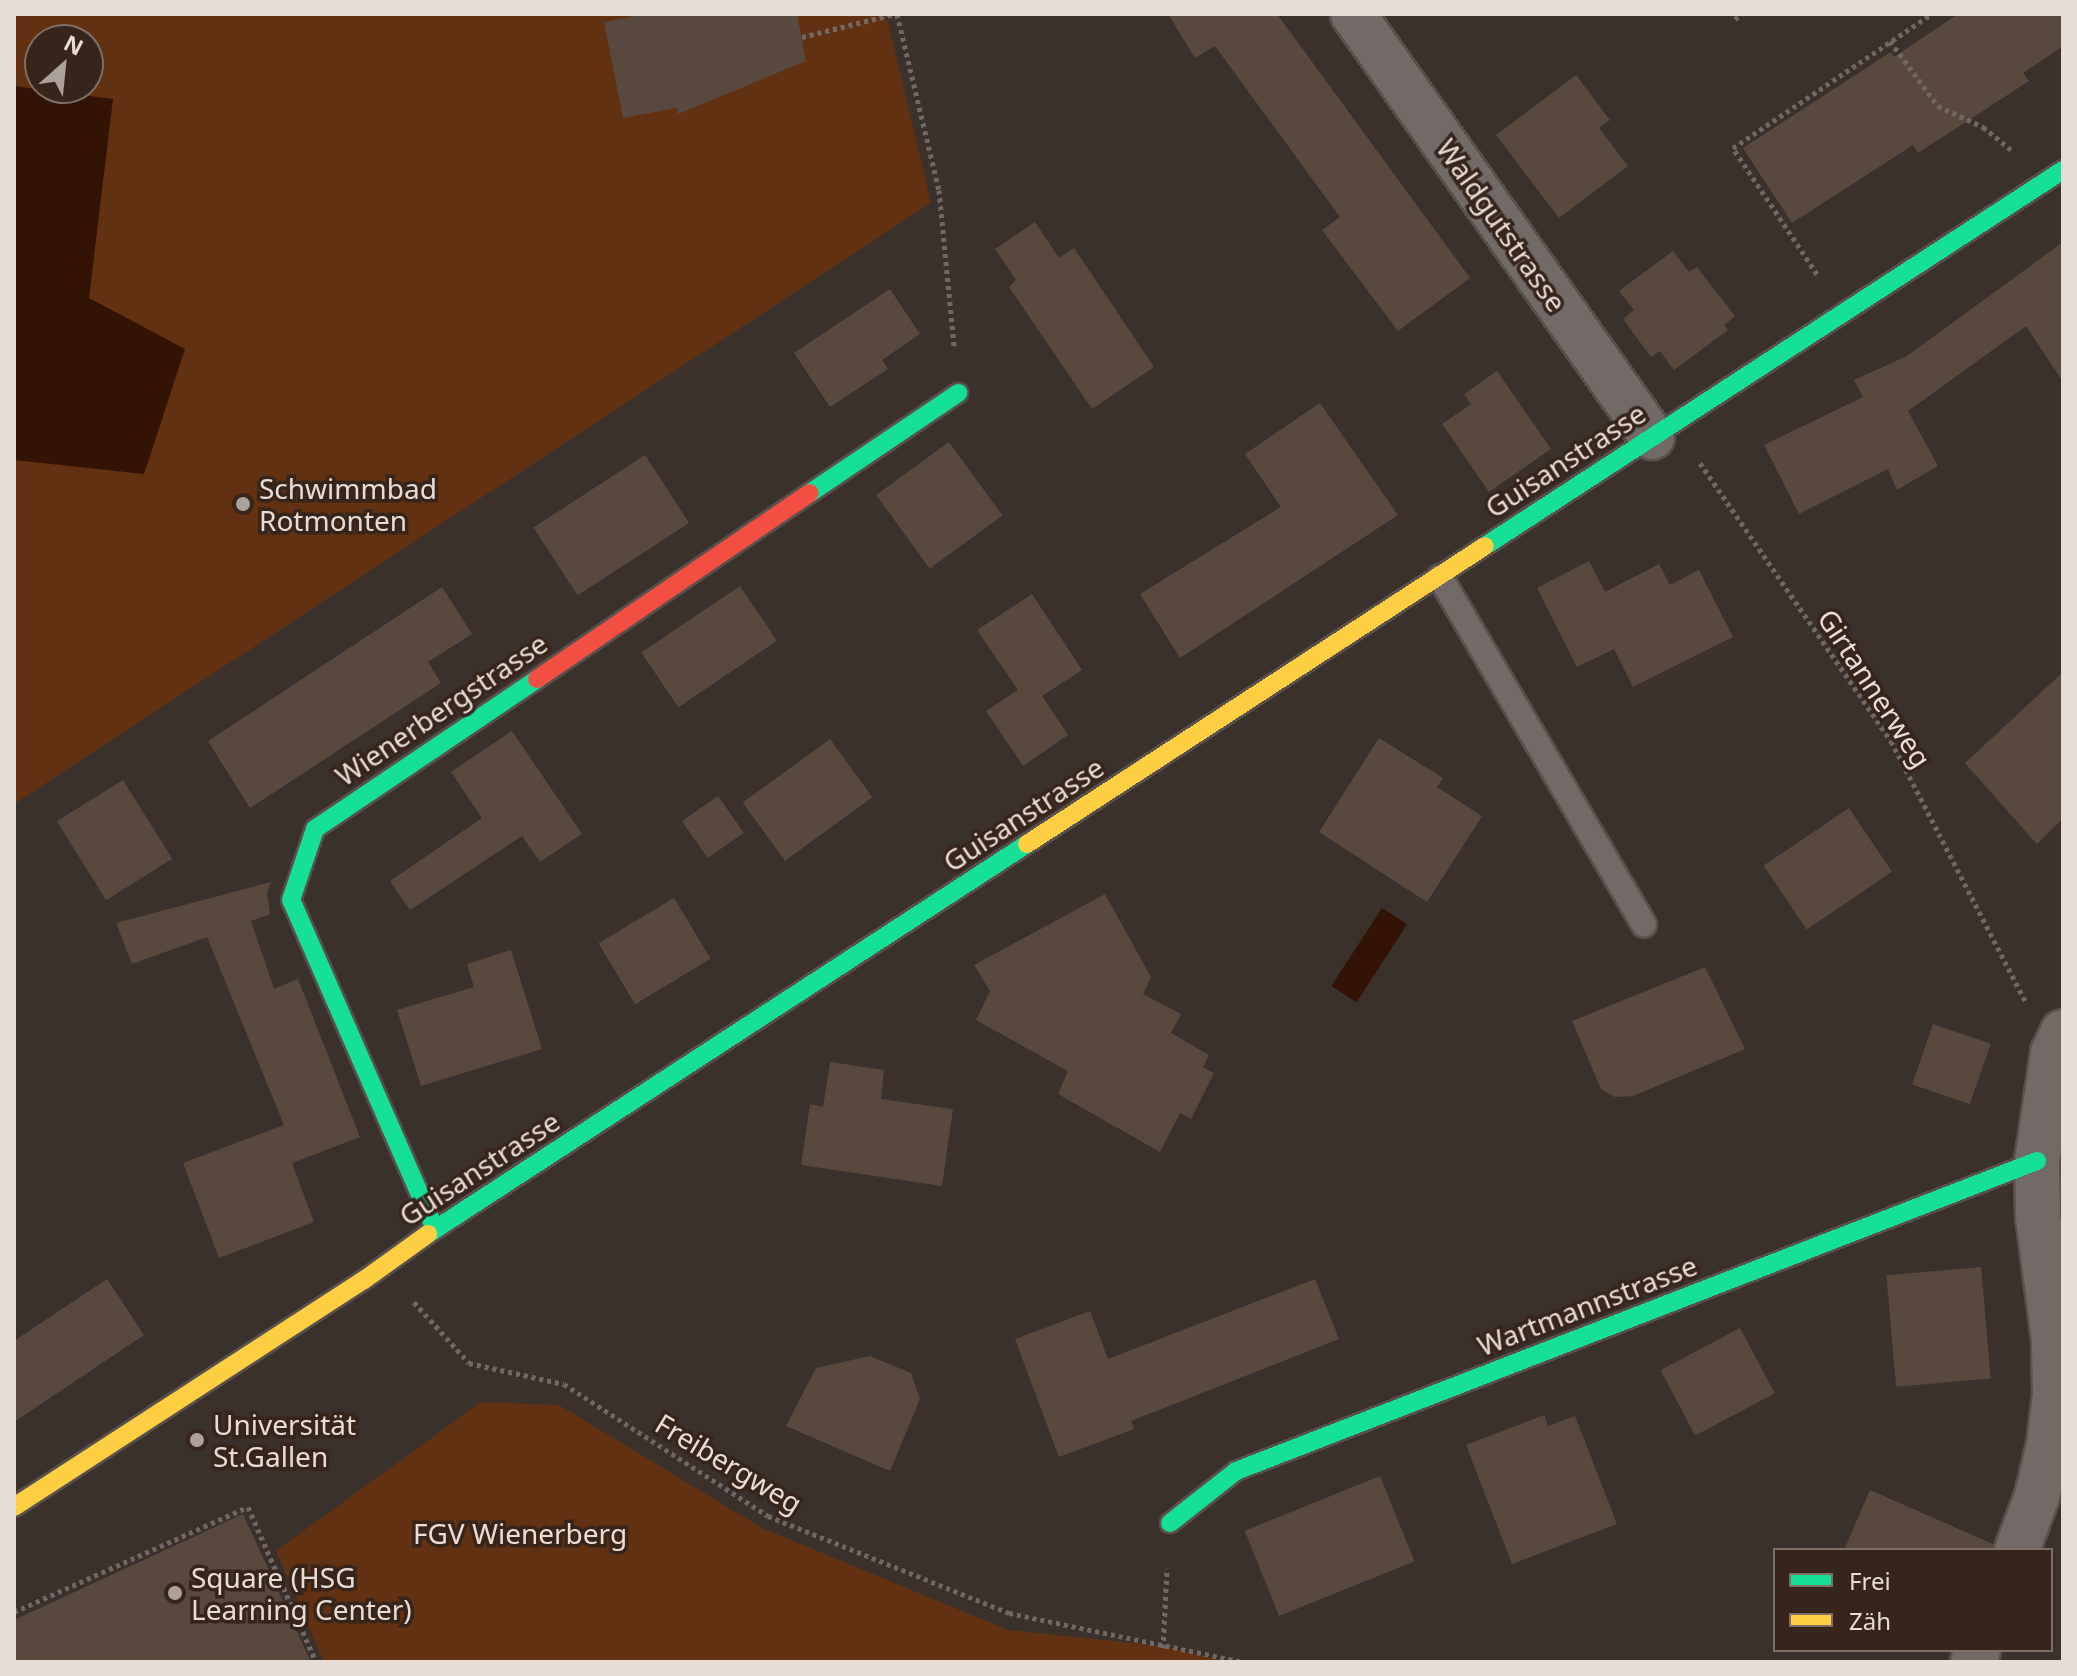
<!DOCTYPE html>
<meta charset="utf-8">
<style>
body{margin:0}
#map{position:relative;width:2077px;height:1676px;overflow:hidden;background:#3b312c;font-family:"Noto Sans",sans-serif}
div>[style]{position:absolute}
.green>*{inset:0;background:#623111}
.water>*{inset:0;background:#331304;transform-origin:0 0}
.building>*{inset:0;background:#59483d;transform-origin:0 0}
.path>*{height:5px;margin-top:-2.5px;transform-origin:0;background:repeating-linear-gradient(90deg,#716865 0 4px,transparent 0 8px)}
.roads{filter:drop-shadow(2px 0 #59504c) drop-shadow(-2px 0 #59504c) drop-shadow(0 2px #59504c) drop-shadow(0 -2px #59504c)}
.lane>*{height:24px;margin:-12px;padding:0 12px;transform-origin:12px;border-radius:12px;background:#726a66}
.street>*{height:44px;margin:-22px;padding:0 22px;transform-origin:22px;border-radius:22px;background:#726a66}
.fast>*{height:18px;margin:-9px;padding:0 9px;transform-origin:9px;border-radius:9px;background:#16e098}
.slow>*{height:18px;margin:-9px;padding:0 9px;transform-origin:9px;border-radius:9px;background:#ffcf43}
.jam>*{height:18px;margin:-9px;padding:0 9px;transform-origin:9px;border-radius:9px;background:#f24e42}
.dots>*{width:22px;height:22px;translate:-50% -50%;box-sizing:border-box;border:4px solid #37251c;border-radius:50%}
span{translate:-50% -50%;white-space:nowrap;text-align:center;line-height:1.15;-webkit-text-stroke:7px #37251c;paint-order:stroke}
.street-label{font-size:28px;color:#e8dcd6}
.poi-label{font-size:28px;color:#e8dcd6}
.left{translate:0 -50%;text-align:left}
.park-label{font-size:28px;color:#f0dcd1}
.frame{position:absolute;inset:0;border:16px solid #e8dcd6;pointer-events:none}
.legend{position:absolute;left:1773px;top:1548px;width:280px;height:104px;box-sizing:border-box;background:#37251c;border:2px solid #7e6e66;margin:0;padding:10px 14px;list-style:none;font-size:24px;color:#e8dcd6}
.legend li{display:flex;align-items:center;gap:16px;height:40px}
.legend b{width:40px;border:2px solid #7e6e66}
.north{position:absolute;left:24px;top:24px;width:80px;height:80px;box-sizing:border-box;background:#37251c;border:2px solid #7e6e66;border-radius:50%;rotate:27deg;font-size:22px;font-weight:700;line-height:32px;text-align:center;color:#e8dcd6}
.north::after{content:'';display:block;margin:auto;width:28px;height:36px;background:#aba09a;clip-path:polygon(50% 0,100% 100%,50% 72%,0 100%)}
</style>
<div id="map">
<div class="green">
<i style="clip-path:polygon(evenodd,14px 14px,886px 14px,931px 203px,14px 804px,14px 14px,40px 40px,88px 40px,88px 88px,40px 88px,40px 40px)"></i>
<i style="clip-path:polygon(481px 1402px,559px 1405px,762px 1528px,1008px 1630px,1170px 1647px,1227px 1662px,324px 1662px,276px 1551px)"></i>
</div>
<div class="water">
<i style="clip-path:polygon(14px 86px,113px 99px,89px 298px,185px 349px,144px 474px,14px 460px)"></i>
<i style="left:1382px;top:908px;width:30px;height:93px;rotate:33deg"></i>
</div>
<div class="building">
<i style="clip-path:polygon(644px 14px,797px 14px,806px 61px,678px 114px,677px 108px,623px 118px,604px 22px)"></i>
<i style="clip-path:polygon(1168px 14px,1277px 14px,1470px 278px,1398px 331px,1322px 230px,1340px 217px,1215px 46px,1195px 58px)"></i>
<i style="clip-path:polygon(1958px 14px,2063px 14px,2063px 46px,2023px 73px,2029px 81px,1918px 153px,1913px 145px,1792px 223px,1743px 148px,1891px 52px,1894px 57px)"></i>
<i style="clip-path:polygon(1576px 75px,1610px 120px,1599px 128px,1628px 166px,1559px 218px,1496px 135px)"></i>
<i style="clip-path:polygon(1035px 222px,1059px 258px,1074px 248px,1154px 367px,1092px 409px,1009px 287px,1016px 280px,995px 249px)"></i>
<i style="clip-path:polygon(2063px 242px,2063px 382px,2026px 326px,1908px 411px,1938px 466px,1897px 490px,1888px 469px,1799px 514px,1764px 445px,1863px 397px,1854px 380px,1907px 356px)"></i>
<i style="clip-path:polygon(1673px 251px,1689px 272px,1697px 267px,1735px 316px,1724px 325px,1728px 330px,1674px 370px,1660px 351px,1651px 357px,1623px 319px,1634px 310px,1619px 291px)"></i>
<i style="clip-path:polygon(890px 289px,920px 334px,882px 360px,888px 369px,830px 407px,794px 353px)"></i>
<i style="clip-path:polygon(1497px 371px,1551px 449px,1489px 492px,1442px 424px,1471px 404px,1464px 394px)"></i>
<i style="clip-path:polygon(1320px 403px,1398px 515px,1180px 658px,1140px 594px,1281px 507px,1245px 454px)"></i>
<i style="left:949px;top:442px;width:91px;height:90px;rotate:54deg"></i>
<i style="left:645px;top:455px;width:81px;height:133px;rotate:57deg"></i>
<i style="clip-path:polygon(1589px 561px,1605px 592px,1659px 564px,1670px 585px,1699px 570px,1733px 637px,1633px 687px,1614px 649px,1577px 667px,1537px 588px)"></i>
<i style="left:740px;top:586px;width:66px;height:119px;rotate:56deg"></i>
<i style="clip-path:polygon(442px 587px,472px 634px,428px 662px,441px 683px,250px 808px,208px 741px)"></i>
<i style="clip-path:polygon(1032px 594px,1082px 670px,1042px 696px,1068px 735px,1023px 766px,986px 711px,1018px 690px,977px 630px)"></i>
<i style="clip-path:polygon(2063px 672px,2063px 818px,2037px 844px,1965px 763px)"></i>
<i style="clip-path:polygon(512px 731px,582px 834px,540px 862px,522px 836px,410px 910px,390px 881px,482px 818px,451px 772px)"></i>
<i style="clip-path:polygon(1379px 738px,1443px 778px,1437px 787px,1482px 816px,1427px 902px,1319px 832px)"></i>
<i style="left:830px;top:739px;width:72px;height:108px;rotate:54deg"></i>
<i style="left:123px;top:780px;width:93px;height:78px;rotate:58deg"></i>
<i style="left:718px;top:796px;width:45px;height:44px;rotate:55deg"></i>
<i style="left:1849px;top:808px;width:77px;height:103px;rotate:56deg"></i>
<i style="clip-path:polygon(271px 882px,267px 893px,270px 914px,251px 921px,274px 989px,298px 979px,360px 1137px,292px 1163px,314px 1222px,219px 1258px,183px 1163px,284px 1125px,207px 937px,132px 964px,116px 923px)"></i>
<i style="clip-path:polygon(1105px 894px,1151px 977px,1143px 994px,1181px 1014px,1171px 1033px,1209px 1055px,1203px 1067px,1214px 1073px,1191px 1119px,1180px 1113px,1160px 1152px,1058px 1094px,1068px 1071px,976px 1020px,990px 991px,974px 965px)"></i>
<i style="left:674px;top:898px;width:71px;height:88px;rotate:59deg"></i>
<i style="clip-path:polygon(511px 950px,542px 1049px,421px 1086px,397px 1010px,474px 987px,467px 964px)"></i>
<i style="clip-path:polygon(1705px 967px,1745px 1049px,1633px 1096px,1615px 1097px,1601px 1089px,1572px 1021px)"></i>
<i style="left:1933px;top:1024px;width:61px;height:64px;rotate:19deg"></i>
<i style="clip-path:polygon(830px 1062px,884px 1070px,881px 1099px,953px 1109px,942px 1186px,801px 1165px,810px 1104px,823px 1107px)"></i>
<i style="left:1981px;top:1267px;width:112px;height:95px;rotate:85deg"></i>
<i style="clip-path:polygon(107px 1279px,144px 1335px,14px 1422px,14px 1341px)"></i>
<i style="clip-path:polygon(1315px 1279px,1339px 1339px,1131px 1421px,1134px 1429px,1059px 1457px,1015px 1339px,1090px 1311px,1108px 1359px)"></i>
<i style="left:1740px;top:1328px;width:74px;height:90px;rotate:62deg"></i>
<i style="clip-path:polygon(870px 1356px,911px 1373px,920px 1399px,890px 1471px,786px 1426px,816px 1368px)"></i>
<i style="clip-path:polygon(1544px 1415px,1548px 1426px,1575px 1416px,1617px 1524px,1512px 1564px,1466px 1445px)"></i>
<i style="left:1380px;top:1476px;width:92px;height:146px;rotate:68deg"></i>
<i style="clip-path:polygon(1870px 1490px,1993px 1544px,1993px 1550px,1844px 1550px)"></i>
<i style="clip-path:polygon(243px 1514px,311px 1662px,14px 1662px,14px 1620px)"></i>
</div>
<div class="path">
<i style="left:897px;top:14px;width:181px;rotate:76.6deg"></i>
<i style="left:939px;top:190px;width:158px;rotate:84.5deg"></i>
<i style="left:1735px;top:19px;width:9px;rotate:-36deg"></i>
<i style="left:802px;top:37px;width:95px;rotate:-14deg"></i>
<i style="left:1890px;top:41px;width:81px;rotate:53.6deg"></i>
<i style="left:1938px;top:106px;width:50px;rotate:25deg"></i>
<i style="left:1983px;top:127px;width:36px;rotate:39deg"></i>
<i style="left:1817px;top:274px;width:151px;rotate:-123.7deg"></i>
<i style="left:1733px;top:148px;width:240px;rotate:-34deg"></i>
<i style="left:1700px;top:463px;width:337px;rotate:55.5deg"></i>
<i style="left:1891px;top:741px;width:296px;rotate:62.7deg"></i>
<i style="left:414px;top:1302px;width:82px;rotate:48deg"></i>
<i style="left:469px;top:1363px;width:97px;rotate:12.5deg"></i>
<i style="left:564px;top:1384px;width:243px;rotate:32.9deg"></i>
<i style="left:768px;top:1516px;width:260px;rotate:21.9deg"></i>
<i style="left:1009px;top:1613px;width:239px;rotate:11.8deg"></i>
<i style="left:14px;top:1612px;width:256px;rotate:-24.2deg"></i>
<i style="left:248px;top:1507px;width:169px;rotate:66.3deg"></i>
<i style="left:1163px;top:1648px;width:80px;rotate:-87.1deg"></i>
</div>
<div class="roads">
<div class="lane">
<i style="left:1440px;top:577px;width:403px;rotate:59.6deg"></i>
</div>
<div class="street">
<i style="left:1353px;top:14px;width:518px;rotate:54.75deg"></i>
<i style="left:2017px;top:1550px;width:58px;rotate:-69.7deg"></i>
<i style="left:2037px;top:1496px;width:52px;rotate:-76.8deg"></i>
<i style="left:2049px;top:1445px;width:51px;rotate:-83.3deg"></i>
<i style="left:2055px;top:1394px;width:54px;rotate:-91.1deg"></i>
<i style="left:2054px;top:1340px;width:124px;rotate:-97.4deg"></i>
<i style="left:2038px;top:1217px;width:56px;rotate:-91deg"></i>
<i style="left:2037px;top:1161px;width:109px;rotate:-81.6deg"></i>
<i style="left:2053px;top:1053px;width:23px;rotate:-65deg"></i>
<i style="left:1973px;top:1662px;width:13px;rotate:-67deg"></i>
</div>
<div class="fast">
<i style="left:810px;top:493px;width:179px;rotate:-34deg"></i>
<i style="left:1485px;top:546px;width:690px;rotate:-33.04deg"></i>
<i style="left:435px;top:1229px;width:359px;rotate:-113.6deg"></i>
<i style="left:291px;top:900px;width:75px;rotate:-71.3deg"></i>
<i style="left:315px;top:829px;width:268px;rotate:-34deg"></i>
<i style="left:428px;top:1234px;width:715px;rotate:-33.07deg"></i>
<i style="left:1170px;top:1523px;width:84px;rotate:-38.2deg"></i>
<i style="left:1236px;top:1471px;width:859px;rotate:-21.16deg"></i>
</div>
<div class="slow">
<i style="left:1027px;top:844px;width:546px;rotate:-33.05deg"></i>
<i style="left:14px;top:1507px;width:417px;rotate:-33deg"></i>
<i style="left:364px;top:1280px;width:79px;rotate:-35.7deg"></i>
</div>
<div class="jam">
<i style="left:537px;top:679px;width:330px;rotate:-34.3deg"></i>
</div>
</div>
<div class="dots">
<i style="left:243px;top:504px;background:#aba09a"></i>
<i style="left:197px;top:1440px;background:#aba09a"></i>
<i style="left:175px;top:1593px;background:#aba09a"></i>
</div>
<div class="street-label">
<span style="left:1502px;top:225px;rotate:55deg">Waldgutstrasse</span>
<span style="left:1565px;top:460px;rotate:-33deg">Guisanstrasse</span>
<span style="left:1875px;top:688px;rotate:57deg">Girtannerweg</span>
<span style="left:441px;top:709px;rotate:-34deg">Wienerbergstrasse</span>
<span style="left:1023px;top:814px;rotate:-33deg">Guisanstrasse</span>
<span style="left:479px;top:1168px;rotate:-33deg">Guisanstrasse</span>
<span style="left:1587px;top:1305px;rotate:-21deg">Wartmannstrasse</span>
<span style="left:729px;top:1463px;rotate:31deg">Freibergweg</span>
</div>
<div class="poi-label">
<span class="left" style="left:259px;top:504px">Schwimmbad<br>Rotmonten</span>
<span class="left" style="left:213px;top:1440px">Universität<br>St.Gallen</span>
<span class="left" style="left:191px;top:1593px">Square (HSG<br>Learning Center)</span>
</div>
<div class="park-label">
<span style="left:520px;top:1533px">FGV Wienerberg</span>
</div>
<div class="frame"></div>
<ul class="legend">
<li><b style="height:10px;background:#16e098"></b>Frei</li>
<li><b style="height:10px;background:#ffcf43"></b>Zäh</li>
</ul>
<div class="north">N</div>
</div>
